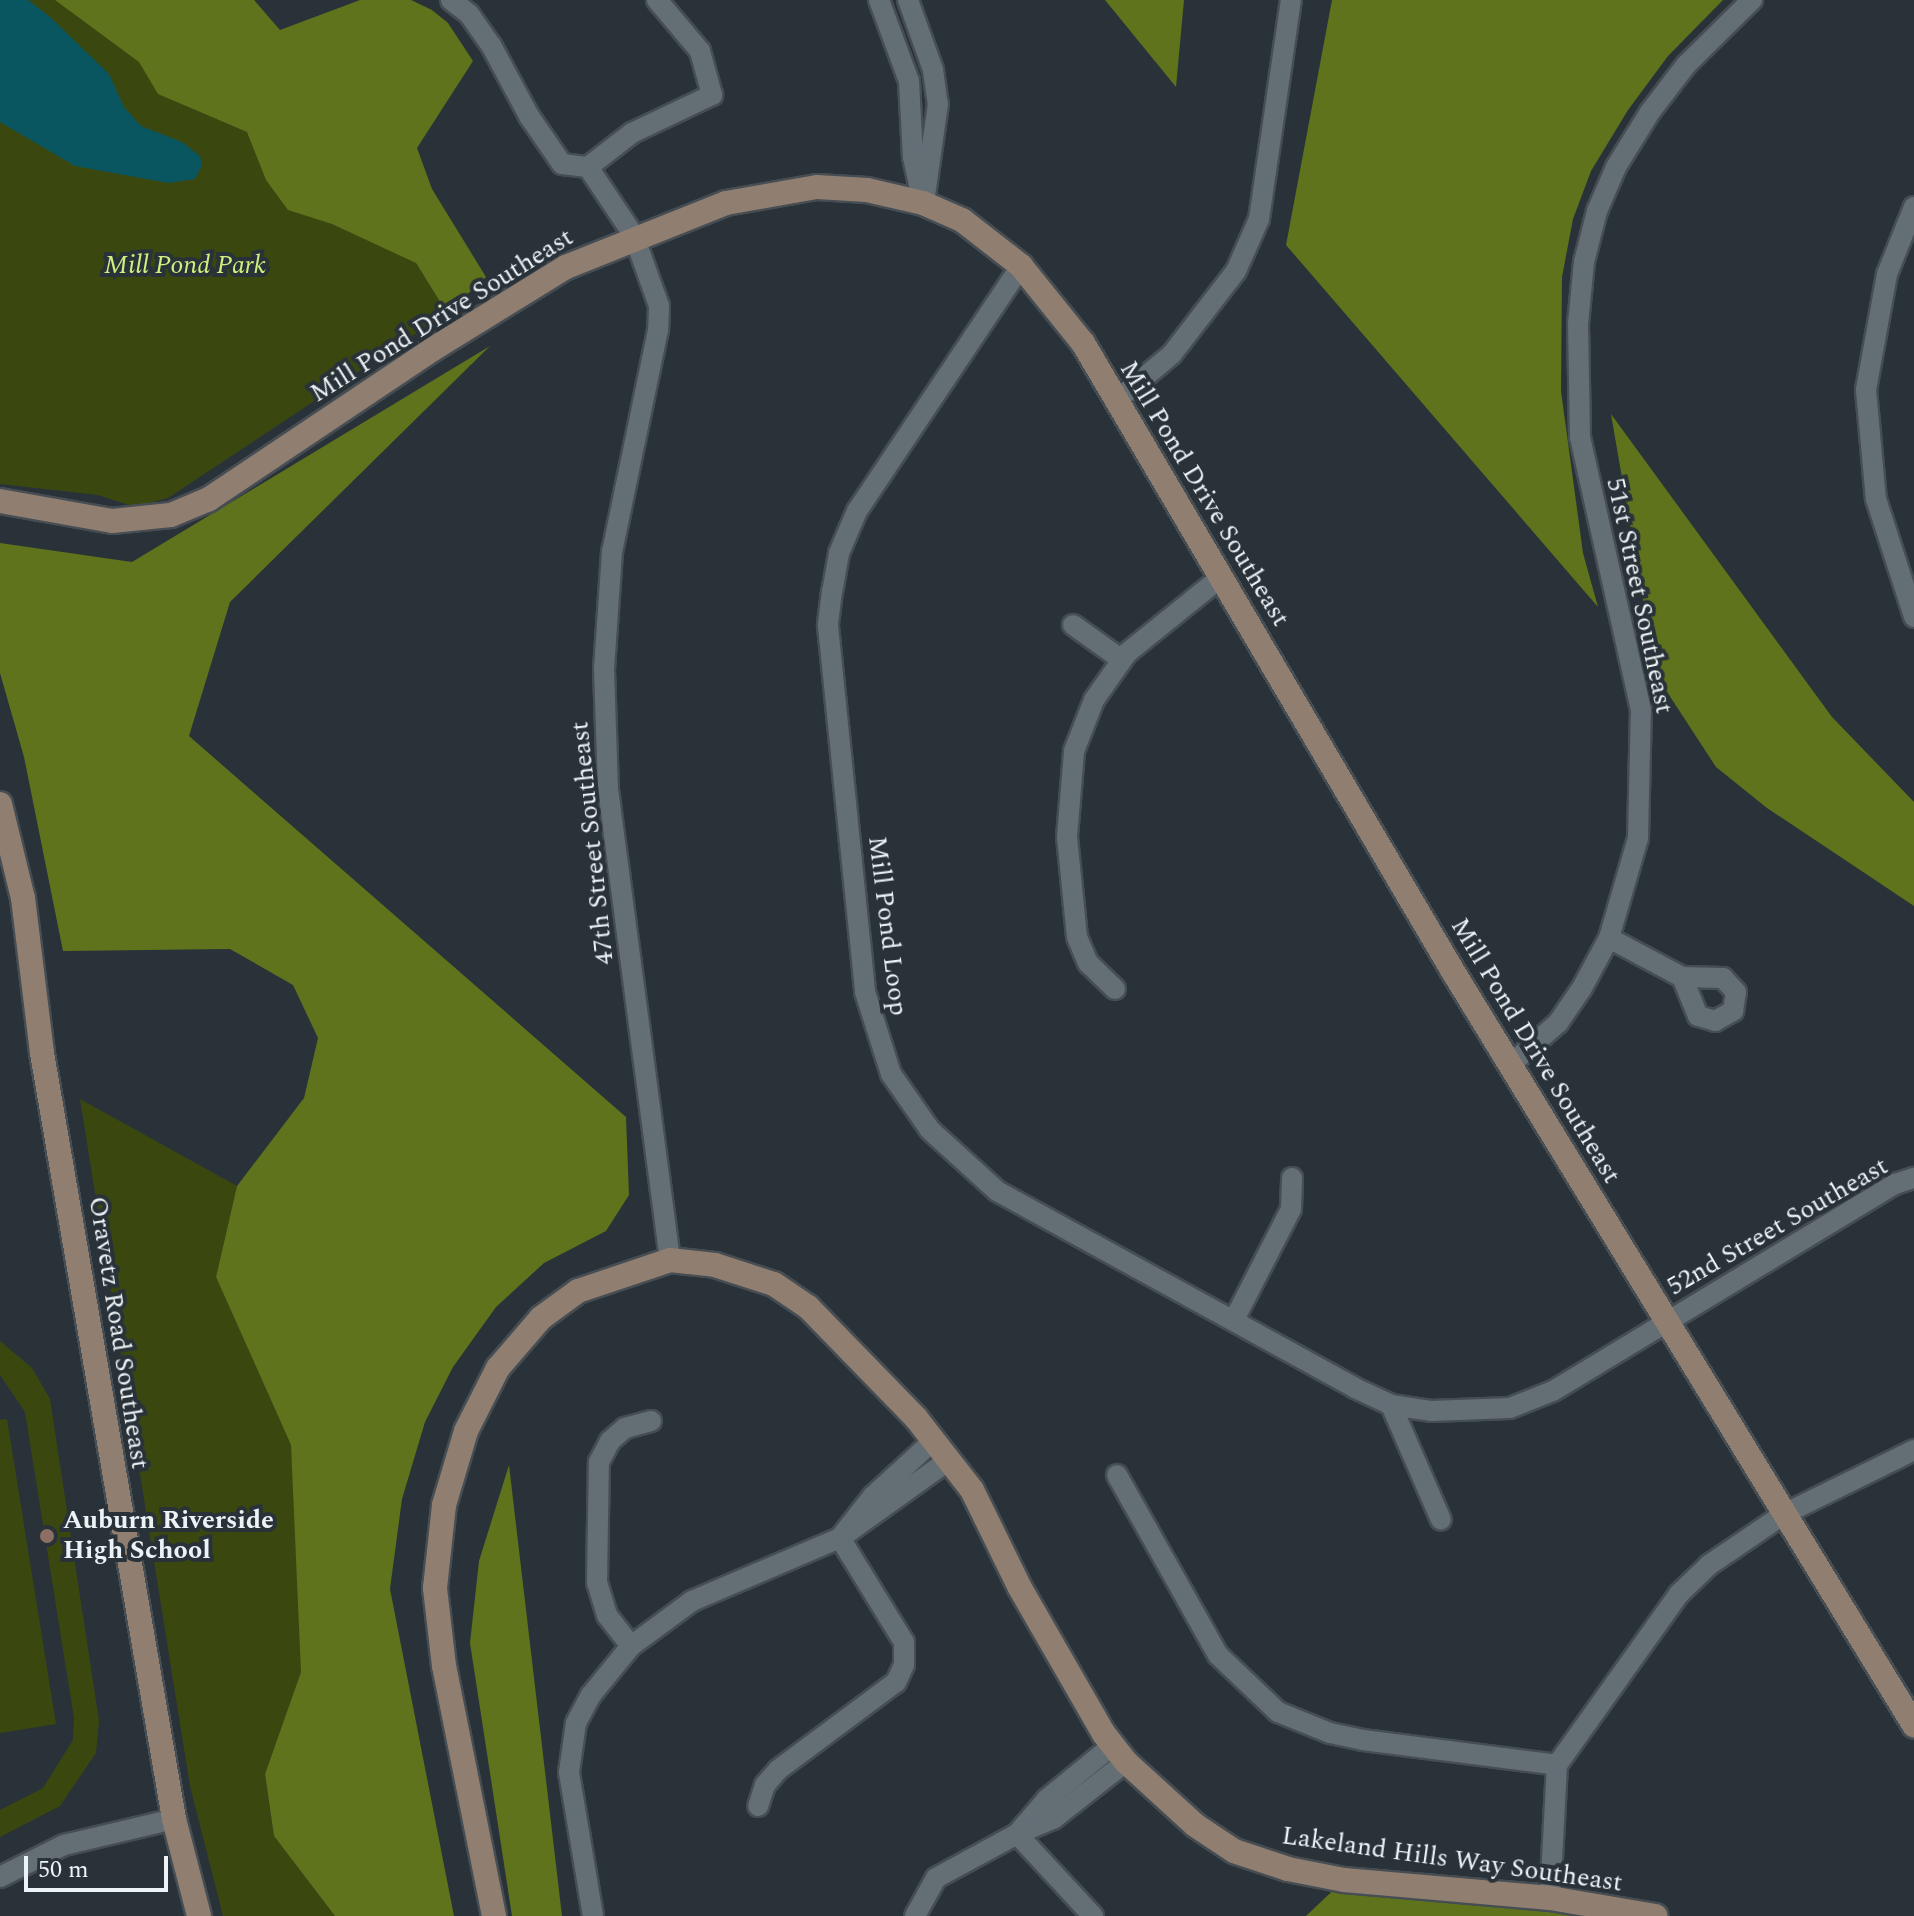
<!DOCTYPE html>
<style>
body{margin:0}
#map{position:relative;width:1914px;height:1916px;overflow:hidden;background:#293238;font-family:Spectral,serif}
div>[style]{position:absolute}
.green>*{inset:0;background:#3a480f}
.forest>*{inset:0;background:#5e731b}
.water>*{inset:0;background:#095560}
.roads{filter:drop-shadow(2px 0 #464d53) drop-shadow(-2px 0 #464d53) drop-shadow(0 2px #464d53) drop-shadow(0 -2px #464d53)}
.street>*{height:20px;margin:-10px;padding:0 10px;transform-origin:10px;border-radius:10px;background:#646e75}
.secondary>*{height:24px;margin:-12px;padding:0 12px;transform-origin:12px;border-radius:12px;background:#907f71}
.dots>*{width:22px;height:22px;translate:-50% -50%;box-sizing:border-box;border:4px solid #293238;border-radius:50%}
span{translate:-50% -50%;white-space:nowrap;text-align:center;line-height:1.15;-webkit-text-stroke:8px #293238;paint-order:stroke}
.park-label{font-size:26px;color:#cfef7e;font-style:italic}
.street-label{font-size:26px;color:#ecf2f6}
.poi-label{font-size:26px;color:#ecf2f6;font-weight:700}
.left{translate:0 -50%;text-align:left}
.scale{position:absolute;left:24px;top:1856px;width:144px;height:36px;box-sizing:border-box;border:4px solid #ecf2f6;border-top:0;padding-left:10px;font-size:24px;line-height:28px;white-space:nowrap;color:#ecf2f6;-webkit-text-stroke:6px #293238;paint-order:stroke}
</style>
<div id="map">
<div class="green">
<i style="clip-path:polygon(0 0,113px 0,345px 150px,447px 313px,168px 498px,135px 507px,98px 495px,0 484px)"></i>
<i style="clip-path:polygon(80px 1099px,237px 1186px,216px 1277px,291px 1445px,302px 1615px,301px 1672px,265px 1774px,274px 1836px,335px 1916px,223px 1916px,190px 1786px)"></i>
<i style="clip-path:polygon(0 1341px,32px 1368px,50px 1399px,99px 1721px,96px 1753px,60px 1806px,0 1837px,0 1810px,43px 1788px,73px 1740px,74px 1718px,25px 1412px,0 1375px)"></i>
<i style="clip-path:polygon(7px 1419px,56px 1724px,0 1733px,0 1420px)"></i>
</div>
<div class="forest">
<i style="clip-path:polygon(55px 0,254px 0,280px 30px,360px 0,411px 0,432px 10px,448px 23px,473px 61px,417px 148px,432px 189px,486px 277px,447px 313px,416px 263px,332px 224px,288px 210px,266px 180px,247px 132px,158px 94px,139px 62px)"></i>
<i style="clip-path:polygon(1105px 0,1184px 0,1176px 87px)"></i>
<i style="clip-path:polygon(1332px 0,1723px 0,1668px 56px,1628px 110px,1591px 171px,1573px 219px,1562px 277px,1561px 391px,1583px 553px,1598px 607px,1286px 245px)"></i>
<i style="clip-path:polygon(490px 346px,230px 602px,189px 736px,626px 1117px,629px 1195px,606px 1231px,544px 1263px,496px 1307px,453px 1367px,425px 1422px,402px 1499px,390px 1589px,454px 1916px,335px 1916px,274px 1836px,265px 1774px,301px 1672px,291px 1445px,216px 1277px,237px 1186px,304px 1098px,318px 1038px,293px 985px,230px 949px,63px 951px,24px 757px,0 673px,0 543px,132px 562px)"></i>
<i style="clip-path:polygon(1611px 414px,1832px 717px,1914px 802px,1914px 906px,1767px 808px,1716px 767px,1656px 675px)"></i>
<i style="clip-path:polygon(509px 1465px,562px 1916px,512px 1916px,470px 1643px,479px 1561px)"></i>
<i style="clip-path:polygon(1344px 1880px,1655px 1916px,1306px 1916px)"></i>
</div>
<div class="water">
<i style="clip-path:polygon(0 0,28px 0,49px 16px,109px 74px,124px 107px,141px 126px,182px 142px,200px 156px,202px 165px,195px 179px,168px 183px,75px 166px,0 122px)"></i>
</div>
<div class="roads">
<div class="street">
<i style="left:451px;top:0;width:23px;rotate:38deg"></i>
<i style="left:469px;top:14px;width:38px;rotate:55deg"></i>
<i style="left:491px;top:45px;width:81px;rotate:61.8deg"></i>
<i style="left:529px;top:116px;width:58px;rotate:55.5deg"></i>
<i style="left:562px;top:164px;width:26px;rotate:7deg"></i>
<i style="left:588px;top:167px;width:83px;rotate:56.3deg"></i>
<i style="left:634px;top:236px;width:74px;rotate:70.3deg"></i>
<i style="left:659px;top:306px;width:24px;rotate:92deg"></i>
<i style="left:658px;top:330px;width:227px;rotate:101.7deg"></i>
<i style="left:612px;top:552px;width:117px;rotate:93.9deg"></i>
<i style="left:604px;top:669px;width:120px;rotate:88.1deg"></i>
<i style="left:608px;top:789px;width:475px;rotate:82.5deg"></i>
<i style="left:879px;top:0;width:86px;rotate:69.7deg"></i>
<i style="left:909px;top:81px;width:76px;rotate:87deg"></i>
<i style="left:913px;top:157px;width:47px;rotate:77.7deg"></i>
<i style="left:908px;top:0;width:74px;rotate:70.3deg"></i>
<i style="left:933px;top:70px;width:34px;rotate:82deg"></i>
<i style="left:938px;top:104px;width:92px;rotate:98.1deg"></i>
<i style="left:588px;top:167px;width:56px;rotate:-37.7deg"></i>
<i style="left:632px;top:133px;width:89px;rotate:-25.4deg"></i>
<i style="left:712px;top:95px;width:46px;rotate:-105.3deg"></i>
<i style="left:700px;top:51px;width:67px;rotate:-130.1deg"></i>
<i style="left:1914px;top:207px;width:72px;rotate:111.9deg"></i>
<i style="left:1887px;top:274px;width:118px;rotate:100.3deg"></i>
<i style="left:1866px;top:390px;width:109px;rotate:84.8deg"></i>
<i style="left:1876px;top:499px;width:124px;rotate:72.1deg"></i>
<i style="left:1021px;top:266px;width:295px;rotate:123.8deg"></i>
<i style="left:857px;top:511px;width:46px;rotate:113.2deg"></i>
<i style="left:839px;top:553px;width:39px;rotate:100deg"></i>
<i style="left:832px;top:591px;width:35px;rotate:97deg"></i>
<i style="left:828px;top:626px;width:368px;rotate:84.2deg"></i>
<i style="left:865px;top:992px;width:86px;rotate:72.4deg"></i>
<i style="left:891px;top:1074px;width:68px;rotate:55.1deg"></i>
<i style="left:930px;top:1130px;width:91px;rotate:42.3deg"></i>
<i style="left:997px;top:1191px;width:409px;rotate:28.8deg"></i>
<i style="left:1355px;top:1388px;width:40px;rotate:25deg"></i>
<i style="left:1391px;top:1405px;width:40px;rotate:8.5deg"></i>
<i style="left:1431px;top:1411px;width:79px;rotate:-2.2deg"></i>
<i style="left:1510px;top:1408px;width:46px;rotate:-21.6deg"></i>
<i style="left:1553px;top:1391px;width:400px;rotate:-31.2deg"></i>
<i style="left:1895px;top:1184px;width:20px;rotate:-18deg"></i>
<i style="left:1116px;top:401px;width:73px;rotate:-40deg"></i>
<i style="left:1172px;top:354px;width:105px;rotate:-52.4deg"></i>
<i style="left:1236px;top:271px;width:57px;rotate:-66.1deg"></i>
<i style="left:1259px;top:219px;width:221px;rotate:-81.7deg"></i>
<i style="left:1073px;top:625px;width:60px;rotate:35.5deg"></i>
<i style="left:1609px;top:938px;width:83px;rotate:28.1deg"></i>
<i style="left:1682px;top:977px;width:42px;rotate:67.7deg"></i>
<i style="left:1698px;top:1016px;width:18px;rotate:16deg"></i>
<i style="left:1715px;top:1021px;width:21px;rotate:-29deg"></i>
<i style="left:1733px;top:1011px;width:19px;rotate:-81deg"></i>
<i style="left:1736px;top:992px;width:19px;rotate:-133deg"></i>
<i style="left:1723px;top:978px;width:41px;rotate:-178.6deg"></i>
<i style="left:1115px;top:989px;width:37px;rotate:-136deg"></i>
<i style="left:1088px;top:963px;width:28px;rotate:-113deg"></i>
<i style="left:1077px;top:937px;width:100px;rotate:-95.7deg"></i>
<i style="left:1067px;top:837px;width:86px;rotate:-85.3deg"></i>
<i style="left:1074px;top:751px;width:55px;rotate:-68.6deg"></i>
<i style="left:1094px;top:700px;width:57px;rotate:-54.9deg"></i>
<i style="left:1127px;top:653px;width:119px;rotate:-38.9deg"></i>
<i style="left:1510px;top:1065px;width:64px;rotate:-41.2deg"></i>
<i style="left:1558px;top:1023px;width:42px;rotate:-55.6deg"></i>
<i style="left:1582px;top:988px;width:57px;rotate:-61.6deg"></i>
<i style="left:1609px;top:938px;width:104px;rotate:-73.8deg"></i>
<i style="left:1638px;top:838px;width:128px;rotate:-88.7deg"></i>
<i style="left:1641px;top:710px;width:280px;rotate:-102.6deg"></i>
<i style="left:1580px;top:437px;width:113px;rotate:-91deg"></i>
<i style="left:1578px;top:324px;width:62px;rotate:-84.5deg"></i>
<i style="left:1584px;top:262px;width:53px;rotate:-75.7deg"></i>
<i style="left:1597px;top:211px;width:48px;rotate:-66.6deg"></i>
<i style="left:1616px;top:167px;width:65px;rotate:-58.3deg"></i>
<i style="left:1650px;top:112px;width:59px;rotate:-52.5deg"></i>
<i style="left:1686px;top:65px;width:93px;rotate:-44.6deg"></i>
<i style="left:1235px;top:1318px;width:123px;rotate:-62.8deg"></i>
<i style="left:1291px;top:1209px;width:31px;rotate:-88deg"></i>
<i style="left:1391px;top:1405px;width:125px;rotate:66.5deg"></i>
<i style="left:934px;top:1440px;width:83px;rotate:137.4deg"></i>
<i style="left:873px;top:1496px;width:53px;rotate:128.2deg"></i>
<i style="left:840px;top:1538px;width:134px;rotate:-35.6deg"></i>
<i style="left:1117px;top:1475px;width:206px;rotate:60.7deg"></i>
<i style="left:1218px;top:1655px;width:83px;rotate:43.5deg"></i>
<i style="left:1278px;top:1712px;width:56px;rotate:22deg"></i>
<i style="left:1330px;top:1733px;width:34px;rotate:12deg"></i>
<i style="left:1363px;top:1740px;width:196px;rotate:7.3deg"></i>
<i style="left:631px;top:1646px;width:39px;rotate:-128deg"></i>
<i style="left:607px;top:1615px;width:34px;rotate:-107deg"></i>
<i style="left:597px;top:1583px;width:121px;rotate:-89.1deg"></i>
<i style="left:599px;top:1462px;width:24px;rotate:-62deg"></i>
<i style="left:610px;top:1441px;width:20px;rotate:-41deg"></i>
<i style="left:625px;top:1428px;width:27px;rotate:-15deg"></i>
<i style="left:1113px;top:1745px;width:85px;rotate:140.7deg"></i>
<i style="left:1047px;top:1799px;width:46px;rotate:130.6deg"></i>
<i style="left:1017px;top:1834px;width:39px;rotate:-23deg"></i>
<i style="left:1053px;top:1819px;width:93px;rotate:-38deg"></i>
<i style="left:0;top:1877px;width:72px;rotate:-26.6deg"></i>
<i style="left:64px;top:1845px;width:113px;rotate:-13.3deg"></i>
<i style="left:1550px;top:1898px;width:133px;rotate:-87deg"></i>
<i style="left:1557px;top:1765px;width:210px;rotate:-54.5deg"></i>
<i style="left:1679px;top:1594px;width:42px;rotate:-44deg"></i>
<i style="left:1709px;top:1565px;width:91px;rotate:-34.2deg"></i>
<i style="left:1784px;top:1514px;width:145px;rotate:-26.2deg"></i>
<i style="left:593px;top:1916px;width:146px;rotate:-99.5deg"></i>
<i style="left:569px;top:1772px;width:49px;rotate:-81.9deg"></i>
<i style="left:576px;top:1723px;width:32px;rotate:-62deg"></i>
<i style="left:591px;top:1695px;width:63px;rotate:-50.8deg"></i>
<i style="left:631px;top:1646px;width:76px;rotate:-36.4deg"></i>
<i style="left:692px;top:1601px;width:161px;rotate:-23.1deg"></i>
<i style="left:840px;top:1538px;width:122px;rotate:58.4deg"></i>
<i style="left:904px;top:1642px;width:23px;rotate:90deg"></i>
<i style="left:904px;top:1665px;width:19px;rotate:115deg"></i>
<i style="left:896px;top:1682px;width:147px;rotate:143.3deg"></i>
<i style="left:778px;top:1770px;width:20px;rotate:131deg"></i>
<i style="left:765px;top:1785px;width:22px;rotate:108deg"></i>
<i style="left:915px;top:1916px;width:43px;rotate:-61.1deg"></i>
<i style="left:936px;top:1878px;width:92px;rotate:-28.5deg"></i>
<i style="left:1017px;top:1834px;width:112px;rotate:47.2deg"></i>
</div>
<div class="secondary">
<i style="left:0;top:501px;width:114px;rotate:10.1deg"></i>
<i style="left:112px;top:521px;width:59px;rotate:-5.8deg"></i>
<i style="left:171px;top:515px;width:41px;rotate:-22.8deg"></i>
<i style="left:209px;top:499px;width:270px;rotate:-33.8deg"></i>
<i style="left:433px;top:349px;width:156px;rotate:-31.7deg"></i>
<i style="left:566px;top:267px;width:172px;rotate:-21.8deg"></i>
<i style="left:726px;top:203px;width:92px;rotate:-10deg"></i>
<i style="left:817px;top:187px;width:50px;rotate:3.4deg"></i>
<i style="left:867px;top:190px;width:57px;rotate:13.1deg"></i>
<i style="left:923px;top:203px;width:43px;rotate:23.6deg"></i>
<i style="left:962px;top:220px;width:75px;rotate:37.9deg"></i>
<i style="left:1021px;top:266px;width:99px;rotate:51.2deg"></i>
<i style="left:1083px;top:343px;width:731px;rotate:59.51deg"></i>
<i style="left:1454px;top:973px;width:882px;rotate:58.55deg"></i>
<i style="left:0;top:804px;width:97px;rotate:76.3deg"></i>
<i style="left:23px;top:898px;width:156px;rotate:83deg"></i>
<i style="left:42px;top:1053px;width:777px;rotate:80.22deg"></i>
<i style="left:174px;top:1819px;width:100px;rotate:75.5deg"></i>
<i style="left:494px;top:1916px;width:255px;rotate:-101.3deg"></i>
<i style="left:444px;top:1666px;width:79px;rotate:-96.6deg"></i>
<i style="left:435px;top:1588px;width:83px;rotate:-83.8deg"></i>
<i style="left:444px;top:1505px;width:77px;rotate:-73.4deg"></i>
<i style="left:466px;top:1431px;width:71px;rotate:-63.1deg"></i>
<i style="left:498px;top:1368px;width:66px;rotate:-49.3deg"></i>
<i style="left:541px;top:1318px;width:46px;rotate:-36.1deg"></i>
<i style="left:578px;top:1291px;width:97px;rotate:-18.6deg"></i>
<i style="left:670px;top:1260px;width:45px;rotate:6.3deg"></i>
<i style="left:715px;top:1265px;width:62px;rotate:17.9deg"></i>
<i style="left:774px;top:1284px;width:41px;rotate:34.1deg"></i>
<i style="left:808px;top:1307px;width:155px;rotate:45.8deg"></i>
<i style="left:916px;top:1418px;width:91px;rotate:52.1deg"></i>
<i style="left:972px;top:1490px;width:109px;rotate:63.9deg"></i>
<i style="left:1020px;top:1588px;width:168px;rotate:60.1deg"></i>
<i style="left:1104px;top:1734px;width:36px;rotate:52deg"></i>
<i style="left:1126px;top:1762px;width:93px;rotate:42.4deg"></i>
<i style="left:1195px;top:1825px;width:47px;rotate:33.7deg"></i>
<i style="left:1234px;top:1851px;width:57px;rotate:18.4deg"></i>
<i style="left:1288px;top:1869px;width:57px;rotate:11.1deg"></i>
<i style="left:1344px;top:1880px;width:207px;rotate:5deg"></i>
<i style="left:1550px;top:1898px;width:107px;rotate:9.7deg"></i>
</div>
</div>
<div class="dots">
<i style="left:47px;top:1536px;background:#8d6e63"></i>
</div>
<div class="park-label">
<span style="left:185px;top:266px">Mill Pond Park</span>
</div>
<div class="street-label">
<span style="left:442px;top:316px;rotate:-32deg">Mill Pond Drive Southeast</span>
<span style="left:1204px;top:494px;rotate:59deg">Mill Pond Drive Southeast</span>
<span style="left:1639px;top:596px;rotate:78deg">51st Street Southeast</span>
<span style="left:593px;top:843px;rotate:-96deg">47th Street Southeast</span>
<span style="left:887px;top:926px;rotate:83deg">Mill Pond Loop</span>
<span style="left:1535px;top:1051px;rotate:59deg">Mill Pond Drive Southeast</span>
<span style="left:1778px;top:1227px;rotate:-30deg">52nd Street Southeast</span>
<span style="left:118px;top:1333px;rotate:81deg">Oravetz Road Southeast</span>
<span style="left:1452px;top:1860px;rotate:8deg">Lakeland Hills Way Southeast</span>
</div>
<div class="poi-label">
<span class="left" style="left:63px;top:1536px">Auburn Riverside<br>High School</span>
</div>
<div class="scale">50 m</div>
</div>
